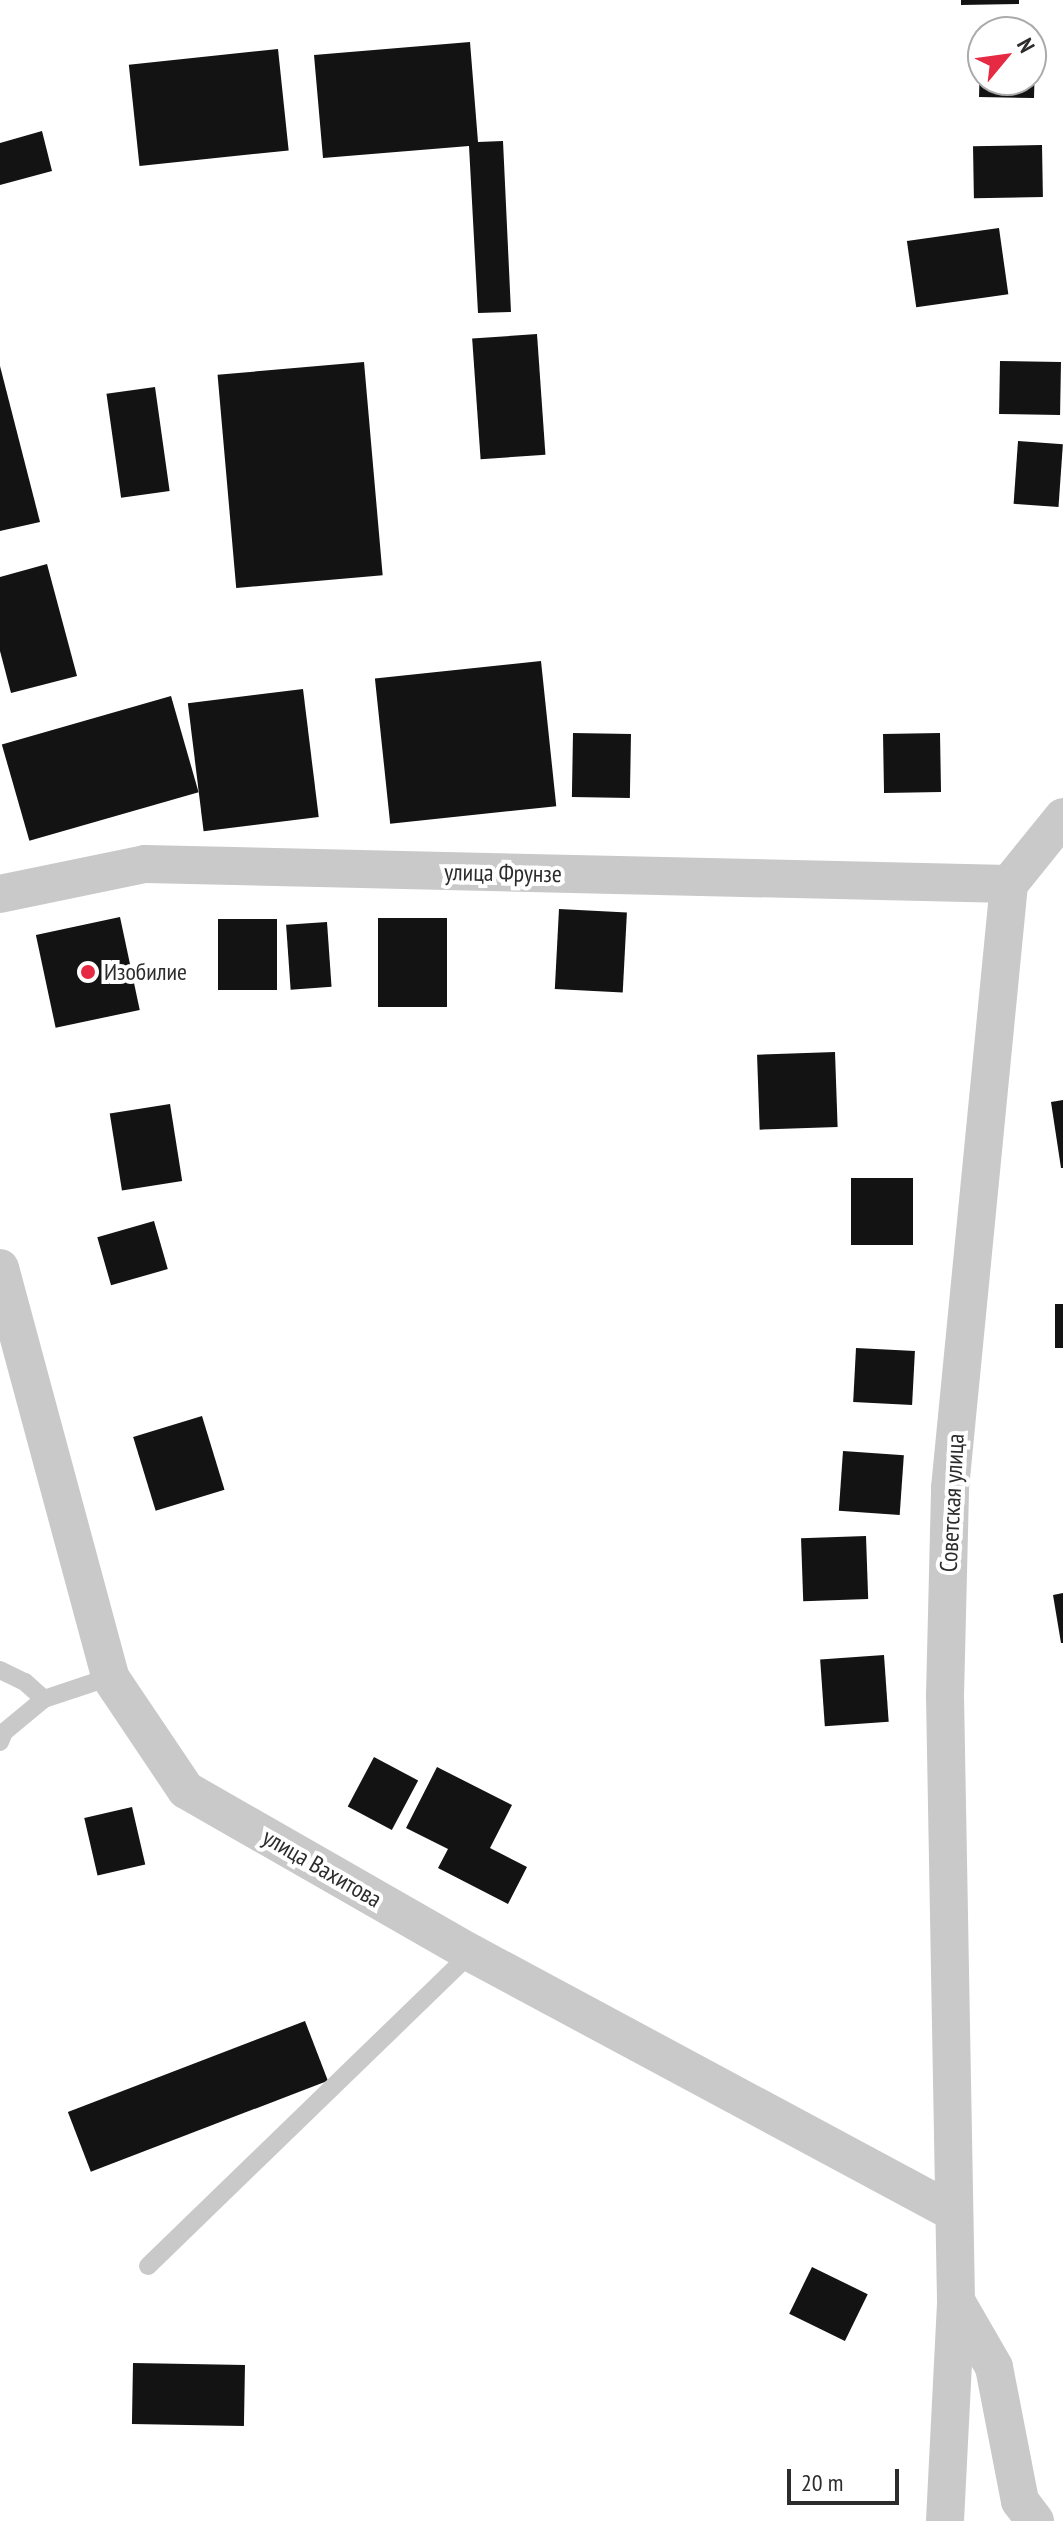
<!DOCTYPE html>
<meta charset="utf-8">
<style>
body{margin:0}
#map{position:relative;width:1063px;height:2521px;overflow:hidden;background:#fff;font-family:"PT Sans Narrow",sans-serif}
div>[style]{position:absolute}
.building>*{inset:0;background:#131313;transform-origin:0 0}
.lane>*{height:18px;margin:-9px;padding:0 9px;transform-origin:9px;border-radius:9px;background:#c9c9c9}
.street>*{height:38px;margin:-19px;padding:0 19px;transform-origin:19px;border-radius:19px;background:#c9c9c9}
.dots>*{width:22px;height:22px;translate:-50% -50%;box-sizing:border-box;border:4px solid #fff;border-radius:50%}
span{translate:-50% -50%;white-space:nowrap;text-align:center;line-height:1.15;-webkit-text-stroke:8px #fff;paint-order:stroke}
.street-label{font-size:24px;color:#2c2c2c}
.poi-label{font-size:24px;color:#2c2c2c}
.left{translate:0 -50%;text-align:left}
.north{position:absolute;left:967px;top:16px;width:80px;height:80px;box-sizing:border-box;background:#fff;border:2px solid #ababab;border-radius:50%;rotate:61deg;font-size:22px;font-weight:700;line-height:32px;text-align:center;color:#2c2c2c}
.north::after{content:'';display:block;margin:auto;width:28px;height:36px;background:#e72a43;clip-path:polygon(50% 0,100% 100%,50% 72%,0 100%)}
.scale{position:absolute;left:787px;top:2469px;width:112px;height:36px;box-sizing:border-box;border:4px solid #2c2c2c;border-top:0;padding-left:10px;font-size:24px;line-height:28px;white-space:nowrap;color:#2c2c2c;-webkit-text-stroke:6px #fff;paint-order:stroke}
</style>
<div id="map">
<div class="building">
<i style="clip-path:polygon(961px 0,1019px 0,1019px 4px,961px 5px)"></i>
<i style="clip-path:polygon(470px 42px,478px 142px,503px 141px,511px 312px,478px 313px,469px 146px,323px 158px,314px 55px)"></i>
<i style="left:278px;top:49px;width:102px;height:150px;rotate:84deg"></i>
<i style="clip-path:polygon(980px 60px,983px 80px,1031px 80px,1035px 60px,1034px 98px,979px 97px)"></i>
<i style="clip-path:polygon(42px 131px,52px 171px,0 185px,0 143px)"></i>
<i style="left:1042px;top:145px;width:52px;height:69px;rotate:89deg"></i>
<i style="left:999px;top:228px;width:67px;height:93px;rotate:82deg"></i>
<i style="left:537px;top:334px;width:121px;height:65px;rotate:86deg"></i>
<i style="left:1000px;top:361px;width:61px;height:53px;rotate:1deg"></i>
<i style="left:364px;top:362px;width:214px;height:147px;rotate:85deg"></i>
<i style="clip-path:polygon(0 366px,40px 522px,0 531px)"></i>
<i style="left:155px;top:387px;width:105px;height:49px;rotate:82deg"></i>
<i style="left:1018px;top:441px;width:45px;height:63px;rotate:4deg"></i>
<i style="clip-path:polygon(47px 564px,77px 676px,11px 693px,0 651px,0 577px)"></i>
<i style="left:541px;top:661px;width:146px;height:167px;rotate:84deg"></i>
<i style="left:303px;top:689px;width:129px;height:116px;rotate:83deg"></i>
<i style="left:171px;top:696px;width:100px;height:176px;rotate:74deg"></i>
<i style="left:573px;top:733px;width:58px;height:64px;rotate:1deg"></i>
<i style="left:940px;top:733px;width:59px;height:57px;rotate:89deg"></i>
<i style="left:559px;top:909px;width:68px;height:80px;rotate:3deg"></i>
<i style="left:120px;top:917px;width:95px;height:86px;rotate:78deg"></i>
<i style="left:378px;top:918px;width:69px;height:89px"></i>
<i style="left:218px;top:919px;width:59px;height:71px"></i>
<i style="left:327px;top:922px;width:65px;height:41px;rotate:86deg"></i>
<i style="left:835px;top:1052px;width:75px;height:78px;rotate:88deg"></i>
<i style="clip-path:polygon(1063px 1100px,1063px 1168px,1061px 1168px,1051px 1102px)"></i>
<i style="left:170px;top:1104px;width:78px;height:61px;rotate:81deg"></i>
<i style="left:851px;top:1178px;width:62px;height:67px"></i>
<i style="left:154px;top:1221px;width:50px;height:59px;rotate:74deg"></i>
<i style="left:1055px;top:1304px;width:8px;height:44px"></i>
<i style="left:856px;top:1348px;width:59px;height:54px;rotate:3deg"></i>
<i style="left:202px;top:1416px;width:77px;height:72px;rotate:73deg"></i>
<i style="left:843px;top:1451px;width:61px;height:60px;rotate:4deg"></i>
<i style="left:866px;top:1536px;width:63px;height:65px;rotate:88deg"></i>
<i style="clip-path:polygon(1063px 1593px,1063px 1643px,1061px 1643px,1053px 1595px)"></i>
<i style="left:884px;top:1655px;width:67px;height:64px;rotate:86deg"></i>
<i style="left:374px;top:1757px;width:50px;height:56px;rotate:28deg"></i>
<i style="clip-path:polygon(437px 1767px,512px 1805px,490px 1848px,527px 1867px,508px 1904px,438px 1868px,448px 1849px,406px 1828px)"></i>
<i style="left:132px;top:1807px;width:59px;height:49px;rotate:77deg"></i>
<i style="left:305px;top:2021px;width:64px;height:254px;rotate:69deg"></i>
<i style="left:812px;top:2267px;width:62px;height:52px;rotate:26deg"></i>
<i style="left:133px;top:2363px;width:112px;height:61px;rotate:1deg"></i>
</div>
<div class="lane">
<i style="left:0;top:1670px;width:28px;rotate:26deg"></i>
<i style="left:25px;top:1682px;width:25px;rotate:42deg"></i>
<i style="left:44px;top:1699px;width:70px;rotate:-18.4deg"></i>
<i style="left:0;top:1742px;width:11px;rotate:-68deg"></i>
<i style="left:4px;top:1732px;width:52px;rotate:-39.5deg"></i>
<i style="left:148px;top:2266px;width:450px;rotate:-44.1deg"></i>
</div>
<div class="street">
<i style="left:0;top:894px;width:148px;rotate:-11.7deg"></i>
<i style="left:145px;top:864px;width:864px;rotate:1.33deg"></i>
<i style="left:0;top:1268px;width:424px;rotate:74.9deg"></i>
<i style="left:110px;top:1677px;width:136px;rotate:56.1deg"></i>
<i style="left:186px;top:1790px;width:328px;rotate:29.8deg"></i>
<i style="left:471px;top:1953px;width:545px;rotate:28.26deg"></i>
<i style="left:945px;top:2521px;width:220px;rotate:-87.1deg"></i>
<i style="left:1035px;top:2521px;width:25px;rotate:-127deg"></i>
<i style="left:1020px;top:2501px;width:136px;rotate:-101deg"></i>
<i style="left:994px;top:2367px;width:76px;rotate:-119.9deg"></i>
<i style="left:956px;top:2301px;width:605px;rotate:-91.04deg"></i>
<i style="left:945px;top:1696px;width:208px;rotate:-88.6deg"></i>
<i style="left:950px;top:1488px;width:607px;rotate:-84.42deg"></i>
<i style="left:1009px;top:884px;width:86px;rotate:-51.1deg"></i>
</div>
<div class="dots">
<i style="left:88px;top:972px;background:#e72a43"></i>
</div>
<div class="street-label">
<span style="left:503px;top:873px;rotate:1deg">улица Фрунзе</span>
<span style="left:952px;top:1503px;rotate:-87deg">Советская улица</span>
<span style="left:322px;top:1868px;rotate:30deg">улица Вахитова</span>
</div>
<div class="poi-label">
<span class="left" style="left:104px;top:972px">Изобилие</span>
</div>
<div class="north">N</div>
<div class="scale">20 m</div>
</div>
